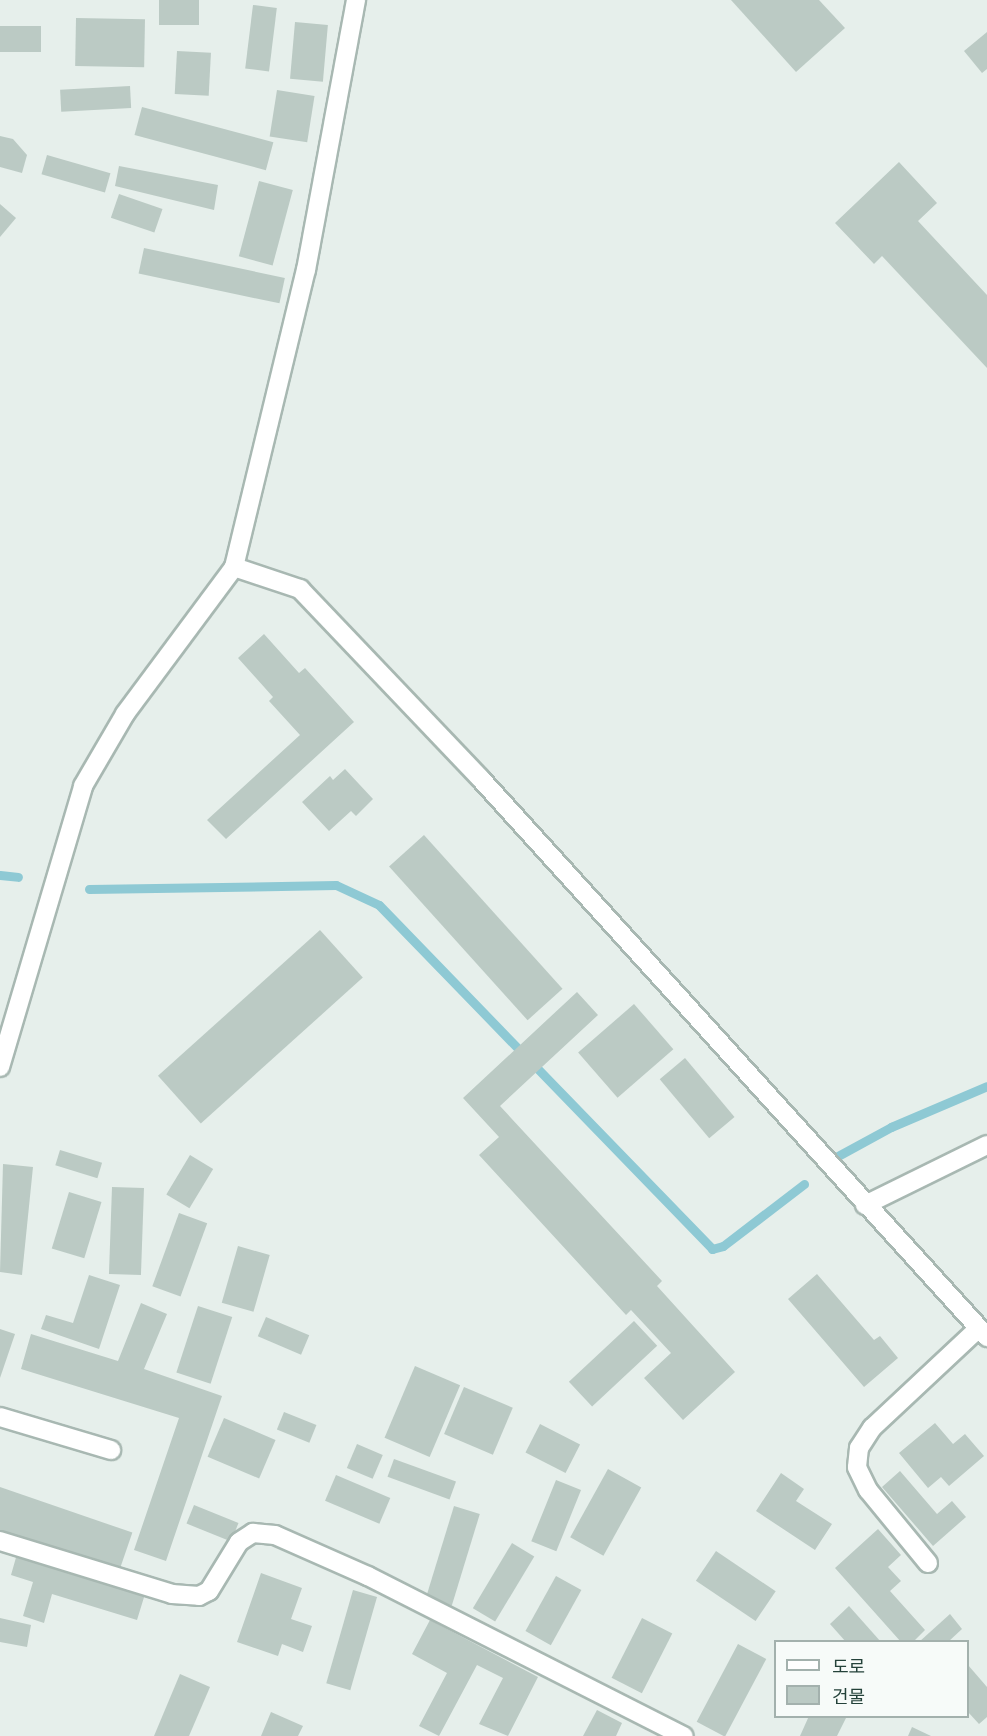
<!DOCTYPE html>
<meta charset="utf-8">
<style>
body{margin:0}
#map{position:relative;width:987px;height:1736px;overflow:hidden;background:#e6efeb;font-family:Inter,"Noto Sans KR",sans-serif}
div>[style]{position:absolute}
.stream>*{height:9px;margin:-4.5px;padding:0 4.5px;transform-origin:4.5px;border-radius:4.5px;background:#8ec9d4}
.building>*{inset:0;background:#bbcac4;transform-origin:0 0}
.roads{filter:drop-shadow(2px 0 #a8b8b2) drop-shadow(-2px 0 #a8b8b2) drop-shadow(0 2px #a8b8b2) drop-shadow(0 -2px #a8b8b2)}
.lane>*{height:18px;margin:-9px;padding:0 9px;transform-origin:9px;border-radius:9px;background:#fff}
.street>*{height:18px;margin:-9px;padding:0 9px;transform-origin:9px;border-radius:9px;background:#fff}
.secondary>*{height:18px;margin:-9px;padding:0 9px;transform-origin:9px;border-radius:9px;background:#fff}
span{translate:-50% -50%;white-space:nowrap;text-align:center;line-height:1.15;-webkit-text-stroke:6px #f7fbf9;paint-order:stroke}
.legend{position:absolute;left:774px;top:1640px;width:195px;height:78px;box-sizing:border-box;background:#f7fbf9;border:2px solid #a3b1ad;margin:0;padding:8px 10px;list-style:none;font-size:18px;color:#24423a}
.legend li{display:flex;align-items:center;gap:12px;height:30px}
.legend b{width:30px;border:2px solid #a3b1ad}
</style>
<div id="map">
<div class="stream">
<i style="left:0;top:875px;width:18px;rotate:6deg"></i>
<i style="left:89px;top:889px;width:247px;rotate:-0.9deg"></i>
<i style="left:336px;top:885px;width:47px;rotate:24.9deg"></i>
<i style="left:379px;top:905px;width:479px;rotate:45.9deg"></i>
<i style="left:712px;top:1249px;width:11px;rotate:-15deg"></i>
<i style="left:723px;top:1246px;width:102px;rotate:-37.4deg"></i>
<i style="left:836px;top:1157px;width:63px;rotate:-28.6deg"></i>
<i style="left:891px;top:1127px;width:104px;rotate:-23.1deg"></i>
</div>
<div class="building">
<i style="left:159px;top:0;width:40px;height:25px"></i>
<i style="clip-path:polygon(731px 0,819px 0,845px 28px,796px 72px)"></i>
<i style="left:253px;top:5px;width:24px;height:64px;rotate:7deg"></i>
<i style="left:76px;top:18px;width:69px;height:48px;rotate:1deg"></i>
<i style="left:295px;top:22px;width:33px;height:57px;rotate:5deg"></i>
<i style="left:0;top:26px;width:41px;height:26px"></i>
<i style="clip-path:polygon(987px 32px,987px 69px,982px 73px,964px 51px)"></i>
<i style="left:177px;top:51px;width:34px;height:43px;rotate:3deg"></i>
<i style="left:130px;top:86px;width:22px;height:70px;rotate:87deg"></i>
<i style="left:277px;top:90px;width:38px;height:47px;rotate:9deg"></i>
<i style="left:142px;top:107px;width:136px;height:29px;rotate:15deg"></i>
<i style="clip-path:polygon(0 136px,13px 139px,27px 155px,22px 173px,0 167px)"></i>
<i style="left:47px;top:155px;width:66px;height:20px;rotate:16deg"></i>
<i style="clip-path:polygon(899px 162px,937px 203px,918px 221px,987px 295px,987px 368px,882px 256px,874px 264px,835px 223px)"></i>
<i style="clip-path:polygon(119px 166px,218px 185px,214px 210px,115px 186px)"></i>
<i style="left:259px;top:181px;width:35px;height:78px;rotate:15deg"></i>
<i style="left:119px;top:194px;width:46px;height:25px;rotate:19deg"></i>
<i style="clip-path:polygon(0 204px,16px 218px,0 237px)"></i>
<i style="left:144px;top:248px;width:144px;height:26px;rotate:12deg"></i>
<i style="clip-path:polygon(264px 634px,299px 673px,305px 668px,354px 722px,226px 839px,207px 820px,300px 735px,269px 701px,273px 697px,238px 658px)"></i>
<i style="clip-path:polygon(345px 769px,373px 799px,356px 816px,351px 811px,329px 831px,302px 802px,330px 776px,333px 780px)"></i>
<i style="left:424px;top:835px;width:207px;height:47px;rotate:48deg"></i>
<i style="left:320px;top:930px;width:64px;height:218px;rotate:48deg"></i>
<i style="clip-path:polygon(577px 992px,598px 1015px,500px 1106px,662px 1281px,657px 1286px,735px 1372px,683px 1420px,644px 1378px,671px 1353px,631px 1310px,626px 1315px,479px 1155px,499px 1137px,463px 1098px)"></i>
<i style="left:634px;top:1004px;width:60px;height:74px;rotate:49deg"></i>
<i style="left:685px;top:1058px;width:77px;height:33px;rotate:50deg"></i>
<i style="left:60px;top:1150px;width:44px;height:16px;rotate:17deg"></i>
<i style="left:190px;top:1155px;width:27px;height:46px;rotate:31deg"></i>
<i style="clip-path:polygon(3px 1164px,33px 1167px,22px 1275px,0 1272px)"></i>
<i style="left:112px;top:1187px;width:32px;height:87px;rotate:2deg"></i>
<i style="left:69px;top:1192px;width:34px;height:59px;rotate:17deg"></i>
<i style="left:179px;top:1213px;width:30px;height:78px;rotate:20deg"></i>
<i style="left:238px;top:1246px;width:33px;height:59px;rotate:16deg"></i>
<i style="clip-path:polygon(817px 1274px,874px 1340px,880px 1336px,898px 1358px,864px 1387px,788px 1299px)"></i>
<i style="clip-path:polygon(89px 1275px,120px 1285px,99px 1349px,41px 1329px,46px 1315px,73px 1323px)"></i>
<i style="clip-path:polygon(141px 1303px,167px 1314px,144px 1369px,222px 1396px,166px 1561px,134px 1550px,179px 1418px,21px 1369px,31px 1334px,118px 1361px)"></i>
<i style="left:198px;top:1306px;width:36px;height:70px;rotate:18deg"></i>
<i style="left:266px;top:1317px;width:47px;height:21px;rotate:23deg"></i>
<i style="left:634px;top:1321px;width:34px;height:89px;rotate:47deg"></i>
<i style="clip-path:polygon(0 1329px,15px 1334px,0 1378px)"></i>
<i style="left:415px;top:1366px;width:49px;height:78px;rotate:23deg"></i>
<i style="left:464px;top:1387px;width:53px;height:51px;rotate:23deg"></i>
<i style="left:284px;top:1412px;width:35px;height:19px;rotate:22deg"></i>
<i style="left:224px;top:1418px;width:56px;height:42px;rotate:23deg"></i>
<i style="clip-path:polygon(935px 1423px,953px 1444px,965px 1434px,984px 1456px,949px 1486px,941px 1477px,928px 1488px,899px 1453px)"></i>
<i style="left:540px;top:1424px;width:45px;height:32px;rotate:27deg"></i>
<i style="left:357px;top:1444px;width:28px;height:26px;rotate:23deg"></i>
<i style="left:394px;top:1459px;width:66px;height:19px;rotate:20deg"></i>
<i style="left:608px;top:1469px;width:38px;height:78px;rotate:29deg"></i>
<i style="clip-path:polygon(900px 1471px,937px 1514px,952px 1501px,966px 1517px,933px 1546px,882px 1487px)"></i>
<i style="clip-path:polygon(781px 1473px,804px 1489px,796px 1501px,832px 1524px,815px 1550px,756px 1511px)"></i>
<i style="left:336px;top:1475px;width:59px;height:28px;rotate:23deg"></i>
<i style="left:556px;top:1480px;width:27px;height:66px;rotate:22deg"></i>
<i style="left:0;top:1487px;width:140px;height:43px;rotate:19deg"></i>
<i style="left:194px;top:1505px;width:48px;height:20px;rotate:22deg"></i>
<i style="left:454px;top:1506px;width:27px;height:96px;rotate:17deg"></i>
<i style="clip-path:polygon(878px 1529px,901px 1555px,888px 1567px,901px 1581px,890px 1591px,925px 1630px,913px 1642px,901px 1642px,835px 1568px)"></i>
<i style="left:512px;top:1543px;width:26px;height:76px;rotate:31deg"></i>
<i style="left:716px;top:1551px;width:72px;height:36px;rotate:34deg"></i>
<i style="clip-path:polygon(17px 1554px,145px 1594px,137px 1620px,52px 1594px,44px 1623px,23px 1616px,33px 1582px,11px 1575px)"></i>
<i style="clip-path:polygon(261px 1573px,302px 1588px,291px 1619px,312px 1626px,303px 1652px,282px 1644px,278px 1656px,237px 1642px)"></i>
<i style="left:556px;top:1576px;width:29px;height:63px;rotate:29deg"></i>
<i style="left:353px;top:1590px;width:25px;height:97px;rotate:16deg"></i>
<i style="clip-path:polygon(849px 1606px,881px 1642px,846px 1642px,830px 1624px)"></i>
<i style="clip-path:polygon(950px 1614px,962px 1629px,948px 1642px,919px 1642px)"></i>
<i style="clip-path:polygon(0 1618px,31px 1625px,27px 1647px,0 1642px)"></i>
<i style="left:642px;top:1618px;width:34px;height:67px;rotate:27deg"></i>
<i style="clip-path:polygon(430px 1620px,538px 1677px,508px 1736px,479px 1724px,503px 1678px,477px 1665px,439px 1736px,419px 1726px,447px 1673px,412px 1654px)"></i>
<i style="left:738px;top:1644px;width:32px;height:88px;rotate:28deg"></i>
<i style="clip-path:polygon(968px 1665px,987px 1687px,987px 1717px,979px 1724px,968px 1712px)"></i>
<i style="clip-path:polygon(180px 1674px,210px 1687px,189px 1736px,154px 1736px)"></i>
<i style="clip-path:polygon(597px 1710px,622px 1723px,616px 1736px,583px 1736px)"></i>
<i style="clip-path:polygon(271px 1712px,303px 1726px,298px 1736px,261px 1736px)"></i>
<i style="clip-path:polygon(809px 1716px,847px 1716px,837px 1736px,800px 1736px)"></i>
<i style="clip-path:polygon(912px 1727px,931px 1736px,908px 1736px)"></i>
</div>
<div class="roads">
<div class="lane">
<i style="left:0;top:1417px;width:116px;rotate:16.6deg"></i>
<i style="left:928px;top:1563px;width:94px;rotate:-129.4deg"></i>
<i style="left:868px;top:1490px;width:25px;rotate:-116deg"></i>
<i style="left:857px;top:1467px;width:19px;rotate:-84deg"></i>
<i style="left:859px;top:1448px;width:24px;rotate:-57deg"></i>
<i style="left:872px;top:1428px;width:146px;rotate:-43.1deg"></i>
</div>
<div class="street">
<i style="left:865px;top:1205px;width:136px;rotate:-26.2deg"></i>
<i style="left:0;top:1541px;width:180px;rotate:17.1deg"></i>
<i style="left:172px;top:1594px;width:27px;rotate:4deg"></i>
<i style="left:199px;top:1596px;width:11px;rotate:-27deg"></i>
<i style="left:209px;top:1591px;width:57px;rotate:-58.5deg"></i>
<i style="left:239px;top:1542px;width:17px;rotate:-33deg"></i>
<i style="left:253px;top:1533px;width:22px;rotate:5deg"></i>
<i style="left:275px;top:1535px;width:102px;rotate:23.8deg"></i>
<i style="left:368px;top:1576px;width:354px;rotate:26.9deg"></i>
</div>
<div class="secondary">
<i style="left:234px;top:567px;width:70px;rotate:18.4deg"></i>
<i style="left:300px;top:589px;width:261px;rotate:46.4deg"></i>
<i style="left:480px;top:778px;width:755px;rotate:47.79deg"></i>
<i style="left:0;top:1067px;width:293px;rotate:-73.5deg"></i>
<i style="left:83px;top:786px;width:83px;rotate:-59.7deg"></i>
<i style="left:125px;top:714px;width:183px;rotate:-53.4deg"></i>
<i style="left:234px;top:567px;width:306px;rotate:-76.4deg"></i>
<i style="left:306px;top:270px;width:275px;rotate:-79.5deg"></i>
</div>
</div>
<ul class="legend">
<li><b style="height:8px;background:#fff"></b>도로</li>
<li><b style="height:16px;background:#bbcac4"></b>건물</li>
</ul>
</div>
